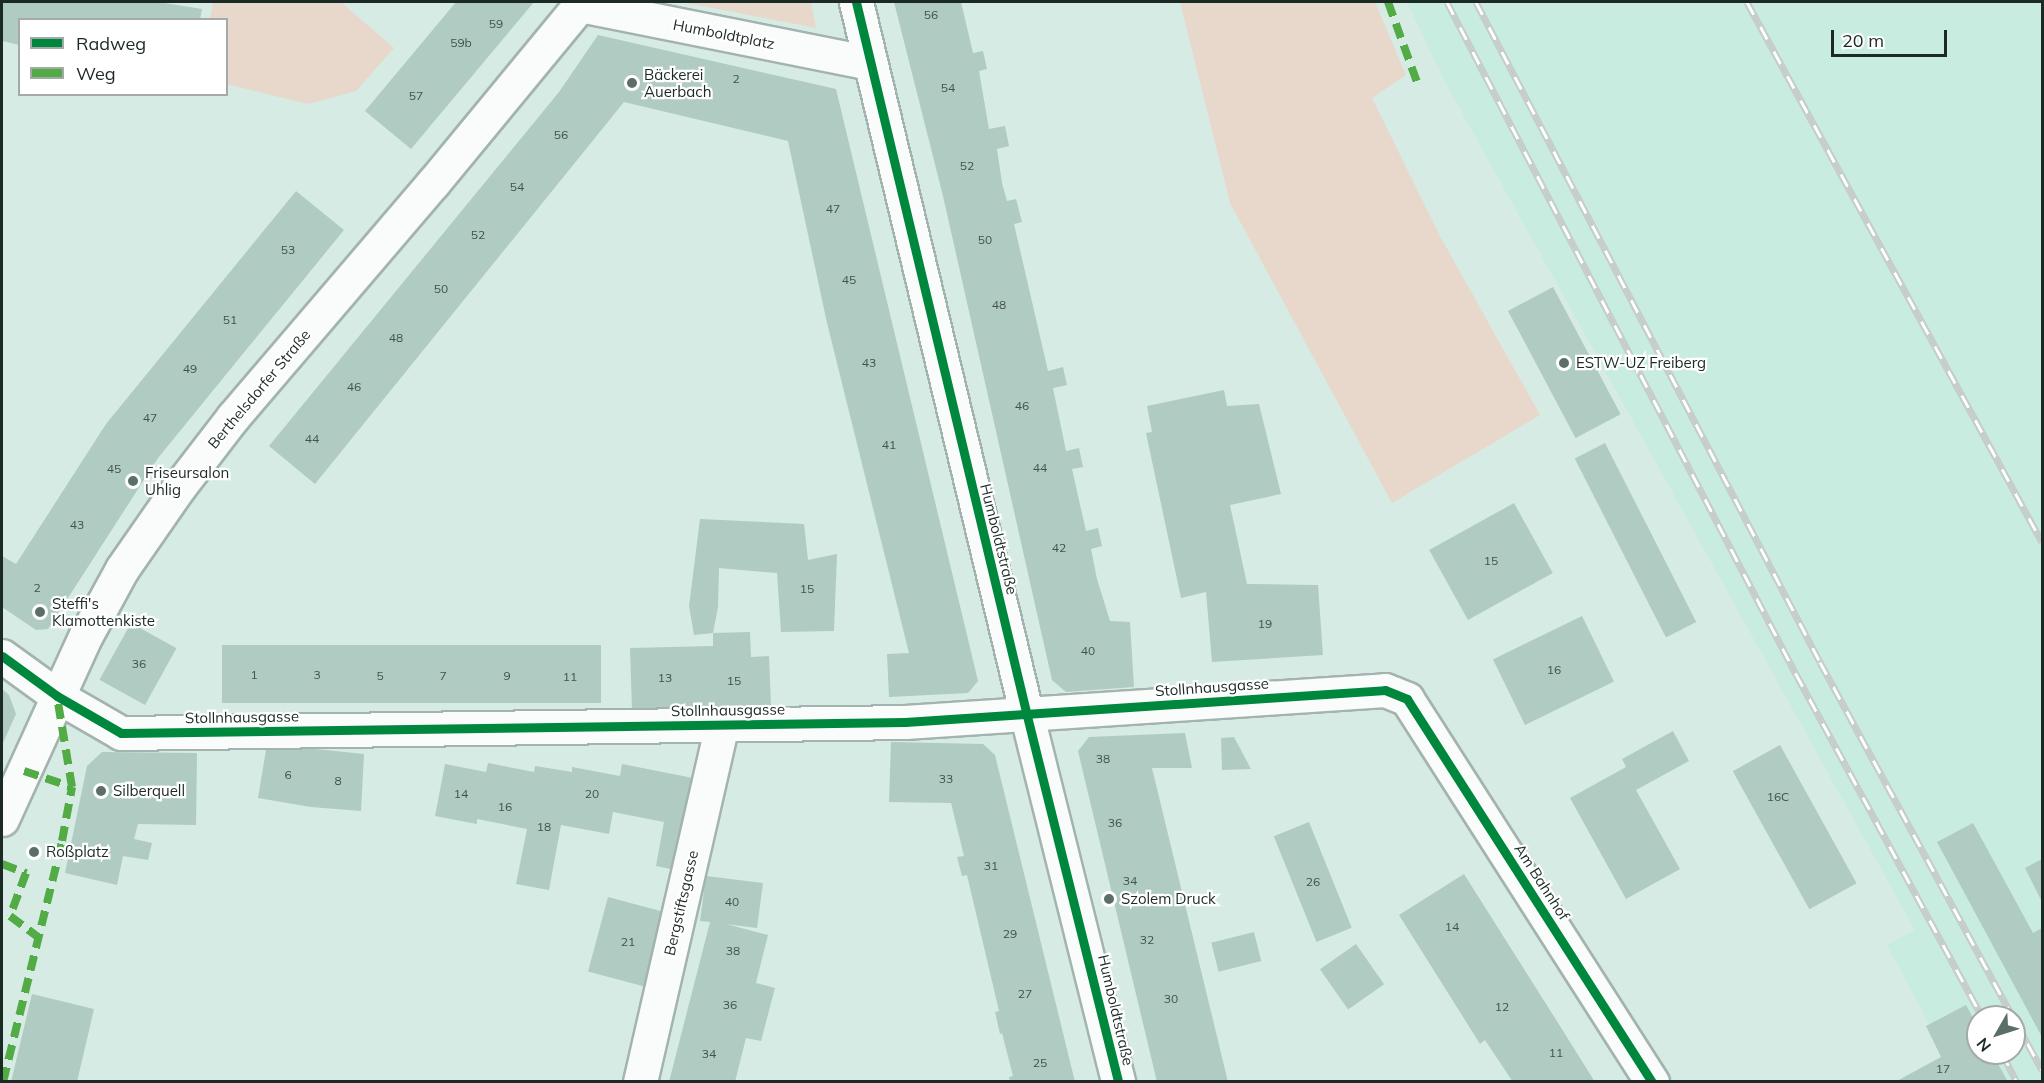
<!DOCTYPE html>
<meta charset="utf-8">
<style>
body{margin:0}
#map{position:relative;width:2044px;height:1083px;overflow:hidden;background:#d6ebe3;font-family:Mulish,sans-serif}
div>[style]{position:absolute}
.built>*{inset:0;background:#c8ecdf}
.green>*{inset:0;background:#e8d8cb}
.building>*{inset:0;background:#b0cbc1;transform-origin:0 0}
.roads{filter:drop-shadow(2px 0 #a3b3ad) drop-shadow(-2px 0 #a3b3ad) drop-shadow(0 2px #a3b3ad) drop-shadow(0 -2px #a3b3ad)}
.street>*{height:33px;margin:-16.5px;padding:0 16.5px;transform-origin:16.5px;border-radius:16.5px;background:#f9fcfb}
.secondary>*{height:33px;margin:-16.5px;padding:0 16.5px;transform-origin:16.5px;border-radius:16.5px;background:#f9fcfb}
.rail>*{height:7px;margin-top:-3.5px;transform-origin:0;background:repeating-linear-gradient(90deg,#fff 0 14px,#c6ccca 0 28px);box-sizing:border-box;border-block:2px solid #c6ccca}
.quiet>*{height:8px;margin-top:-4px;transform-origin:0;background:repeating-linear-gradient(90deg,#52ab44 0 15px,transparent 0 23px)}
.cycleway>*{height:9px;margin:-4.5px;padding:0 4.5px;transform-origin:4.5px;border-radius:4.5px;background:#00873e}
.dots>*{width:16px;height:16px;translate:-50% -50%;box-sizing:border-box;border:3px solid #fff;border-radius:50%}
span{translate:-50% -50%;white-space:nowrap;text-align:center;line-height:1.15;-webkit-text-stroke:4.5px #fff;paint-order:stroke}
.number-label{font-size:12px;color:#40524c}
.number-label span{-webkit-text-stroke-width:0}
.street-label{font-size:15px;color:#1b2a25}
.poi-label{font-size:15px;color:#1b2a25}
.left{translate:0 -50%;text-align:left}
.frame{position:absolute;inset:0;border:3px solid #1b2a25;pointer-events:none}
.legend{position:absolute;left:18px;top:18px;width:210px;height:78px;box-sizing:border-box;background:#fff;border:2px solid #a4aaa8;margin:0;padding:8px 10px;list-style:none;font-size:18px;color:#1b2a25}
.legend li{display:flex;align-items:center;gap:12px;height:30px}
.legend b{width:30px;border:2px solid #a4aaa8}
.north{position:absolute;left:1966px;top:1005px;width:60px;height:60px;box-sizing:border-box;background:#fff;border:2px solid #a4aaa8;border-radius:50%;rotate:231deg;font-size:16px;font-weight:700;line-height:24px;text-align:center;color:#1b2a25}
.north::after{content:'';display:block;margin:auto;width:21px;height:27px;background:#5c6e68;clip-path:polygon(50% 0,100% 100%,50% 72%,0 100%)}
.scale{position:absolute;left:1831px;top:30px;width:116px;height:27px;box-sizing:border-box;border:3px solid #1b2a25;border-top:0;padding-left:8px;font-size:18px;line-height:21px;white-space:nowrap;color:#1b2a25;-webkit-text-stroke:4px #fff;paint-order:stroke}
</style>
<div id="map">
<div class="built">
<i style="clip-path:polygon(evenodd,1407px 2px,2042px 2px,2042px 1081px,1960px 1081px,1887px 945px,1915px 930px,1444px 80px,1407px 2px,1978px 1017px,2014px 1017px,2014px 1053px,1978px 1053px,1978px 1017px)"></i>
</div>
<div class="green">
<i style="clip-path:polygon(213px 2px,341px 2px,394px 48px,356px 91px,308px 104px,227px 84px,226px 20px,210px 19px)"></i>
<i style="clip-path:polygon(682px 2px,811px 2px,816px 28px)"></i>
<i style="clip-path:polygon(1180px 2px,1375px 2px,1406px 75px,1372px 98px,1440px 236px,1540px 415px,1392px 503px,1230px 203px)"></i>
</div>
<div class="building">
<i style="clip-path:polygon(2px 2px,158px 2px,202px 9px,200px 20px,20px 20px,20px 45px,2px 41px)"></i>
<i style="clip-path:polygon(456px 2px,534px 2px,411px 149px,365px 111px)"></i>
<i style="clip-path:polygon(894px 2px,961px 2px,973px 53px,983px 51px,987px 69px,979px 71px,989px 129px,1005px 126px,1009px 146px,997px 149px,1002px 183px,1007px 201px,1016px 199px,1022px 222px,1014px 224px,1048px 371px,1063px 367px,1067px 385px,1053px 388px,1066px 451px,1079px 448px,1083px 467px,1072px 469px,1086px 531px,1098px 528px,1102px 546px,1091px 549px,1097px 579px,1110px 621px,1130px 622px,1134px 687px,1066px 692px,1052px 680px,943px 196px)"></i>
<i style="clip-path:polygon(598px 35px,836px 89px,978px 681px,968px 693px,889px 697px,887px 654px,909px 653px,827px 323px,788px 141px,624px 102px,315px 484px,269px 446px,559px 92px)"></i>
<i style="clip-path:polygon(296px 191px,344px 230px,158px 458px,48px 629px,36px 630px,2px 607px,2px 556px,16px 564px,106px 424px)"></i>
<i style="left:1553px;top:287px;width:144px;height:51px;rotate:62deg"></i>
<i style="clip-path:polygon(1224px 390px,1227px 406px,1259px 404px,1281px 494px,1230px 505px,1247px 584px,1318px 585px,1323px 655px,1212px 662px,1206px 592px,1181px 598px,1146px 433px,1152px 432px,1147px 406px)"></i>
<i style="left:1605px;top:443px;width:201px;height:34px;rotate:63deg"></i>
<i style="left:1514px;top:503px;width:80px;height:97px;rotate:61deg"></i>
<i style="clip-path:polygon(700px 519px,804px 524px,808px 560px,837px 554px,834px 631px,781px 632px,777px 573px,719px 568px,718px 607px,713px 633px,750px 632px,751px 657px,769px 656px,771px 705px,632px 710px,630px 648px,713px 646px,713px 633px,694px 635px,689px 606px)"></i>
<i style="left:1582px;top:616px;width:73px;height:99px;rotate:64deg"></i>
<i style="left:131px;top:623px;width:52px;height:65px;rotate:29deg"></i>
<i style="left:222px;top:645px;width:379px;height:58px"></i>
<i style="clip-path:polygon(2px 689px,9px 695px,16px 714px,2px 745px)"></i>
<i style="clip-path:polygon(1673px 731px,1689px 761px,1636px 790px,1680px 869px,1626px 899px,1570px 798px,1626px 767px,1622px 759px)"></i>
<i style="clip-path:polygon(1185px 733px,1192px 768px,1152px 768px,1228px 1082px,1157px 1082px,1078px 751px,1089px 737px)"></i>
<i style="clip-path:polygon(1234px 737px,1251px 769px,1222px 770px,1221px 738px)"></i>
<i style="clip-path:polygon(891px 742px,983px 744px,995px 755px,1075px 1082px,1010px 1082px,1009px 1077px,1013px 1076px,1002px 1033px,1000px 1034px,995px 1012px,999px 1011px,967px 875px,962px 876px,957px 857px,964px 856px,951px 803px,889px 802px)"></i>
<i style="clip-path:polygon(267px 744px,364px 754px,361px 811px,311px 807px,258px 798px)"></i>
<i style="left:1780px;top:745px;width:158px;height:54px;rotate:61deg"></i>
<i style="clip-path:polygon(102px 752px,197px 753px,196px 825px,138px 824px,134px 839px,152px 843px,148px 860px,123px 856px,117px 885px,65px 873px,87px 766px)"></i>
<i style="clip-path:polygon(488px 763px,534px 772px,535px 766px,572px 772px,572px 767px,620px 776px,622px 764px,698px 779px,681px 871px,656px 866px,664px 822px,613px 812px,609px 834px,561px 825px,549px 890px,516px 884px,527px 829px,477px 819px,477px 824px,435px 816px,445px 764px,486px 772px)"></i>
<i style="left:1309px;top:822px;width:114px;height:38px;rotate:68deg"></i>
<i style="clip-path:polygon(1973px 823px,2033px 933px,2042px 928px,2042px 1037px,1937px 842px)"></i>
<i style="clip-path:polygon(2042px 859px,2042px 902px,2025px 868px)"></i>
<i style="clip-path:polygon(1464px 874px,1565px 1034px,1595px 1082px,1513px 1082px,1485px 1040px,1480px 1044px,1399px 915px)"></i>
<i style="clip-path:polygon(706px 876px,763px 883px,757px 928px,726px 924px,768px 935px,756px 983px,775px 988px,761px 1041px,746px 1038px,735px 1082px,669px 1082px,710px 922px,700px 921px)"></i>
<i style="left:608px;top:897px;width:62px;height:77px;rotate:15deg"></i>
<i style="left:1254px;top:932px;width:30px;height:44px;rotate:76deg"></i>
<i style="left:1356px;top:944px;width:49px;height:44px;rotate:55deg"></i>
<i style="clip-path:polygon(32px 994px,94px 1009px,77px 1082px,11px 1082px)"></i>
<i style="clip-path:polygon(1966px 1005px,1978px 1027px,1978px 1053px,1992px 1053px,2008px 1082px,1895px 1082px,1941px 1057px,1926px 1026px)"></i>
</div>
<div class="roads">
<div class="street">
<i style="left:856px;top:2px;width:734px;rotate:76.53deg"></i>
<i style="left:1027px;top:716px;width:377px;rotate:76deg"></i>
<i style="left:580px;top:5px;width:295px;rotate:11.3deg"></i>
<i style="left:2px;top:656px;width:68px;rotate:36deg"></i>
<i style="left:57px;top:696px;width:74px;rotate:30deg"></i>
<i style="left:121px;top:733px;width:784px;rotate:-0.8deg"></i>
<i style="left:905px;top:722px;width:481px;rotate:-3.8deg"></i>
<i style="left:1385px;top:690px;width:24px;rotate:22deg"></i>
<i style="left:1407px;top:699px;width:455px;rotate:57.4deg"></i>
<i style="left:640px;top:1082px;width:366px;rotate:-77.1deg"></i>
</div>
<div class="secondary">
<i style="left:2px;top:819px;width:202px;rotate:-65.5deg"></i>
<i style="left:86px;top:635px;width:75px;rotate:-61.4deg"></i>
<i style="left:122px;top:569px;width:100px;rotate:-55.2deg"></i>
<i style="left:179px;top:487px;width:88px;rotate:-52.4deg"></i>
<i style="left:233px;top:417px;width:308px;rotate:-49.5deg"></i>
<i style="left:433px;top:183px;width:234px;rotate:-50.5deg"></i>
</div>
</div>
<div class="rail">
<i style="left:1447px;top:2px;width:757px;rotate:62.56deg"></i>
<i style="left:1796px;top:674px;width:390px;rotate:61.5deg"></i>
<i style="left:1476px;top:2px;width:744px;rotate:62.47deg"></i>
<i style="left:1820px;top:662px;width:404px;rotate:61.5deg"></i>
<i style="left:1747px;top:2px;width:615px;rotate:61.35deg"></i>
<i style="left:2014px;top:1019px;width:58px;rotate:61.2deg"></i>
<i style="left:2002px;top:1053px;width:33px;rotate:63deg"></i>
</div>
<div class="quiet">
<i style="left:1388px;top:2px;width:88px;rotate:70.1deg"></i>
<i style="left:24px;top:771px;width:51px;rotate:18.4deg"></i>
<i style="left:2px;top:864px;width:26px;rotate:21deg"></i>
<i style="left:26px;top:873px;width:46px;rotate:110.4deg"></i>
<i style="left:10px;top:916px;width:35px;rotate:37deg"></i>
<i style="left:3px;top:1082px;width:248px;rotate:-76.2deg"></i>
<i style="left:62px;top:841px;width:55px;rotate:-79.5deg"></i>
<i style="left:72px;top:787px;width:92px;rotate:-99.4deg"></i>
</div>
<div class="cycleway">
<i style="left:856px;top:2px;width:734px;rotate:76.53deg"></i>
<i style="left:1027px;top:716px;width:377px;rotate:76deg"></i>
<i style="left:2px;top:656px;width:68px;rotate:36deg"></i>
<i style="left:57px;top:696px;width:74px;rotate:30deg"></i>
<i style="left:121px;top:733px;width:784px;rotate:-0.8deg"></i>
<i style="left:905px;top:722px;width:481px;rotate:-3.8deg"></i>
<i style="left:1385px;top:690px;width:24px;rotate:22deg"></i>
<i style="left:1407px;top:699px;width:455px;rotate:57.4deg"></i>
</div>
<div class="dots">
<i style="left:632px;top:83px;background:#5c6e68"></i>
<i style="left:1564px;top:363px;background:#5c6e68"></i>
<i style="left:133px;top:481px;background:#5c6e68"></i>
<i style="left:40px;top:612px;background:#5c6e68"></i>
<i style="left:101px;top:791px;background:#5c6e68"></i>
<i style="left:34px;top:852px;background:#5c6e68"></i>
<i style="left:1109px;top:899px;background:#5c6e68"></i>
</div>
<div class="number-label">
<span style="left:931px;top:15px">56</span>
<span style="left:496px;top:24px">59</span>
<span style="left:461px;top:43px">59b</span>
<span style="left:736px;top:79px">2</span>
<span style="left:948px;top:88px">54</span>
<span style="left:416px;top:96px">57</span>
<span style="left:561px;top:135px">56</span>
<span style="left:967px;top:166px">52</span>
<span style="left:517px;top:187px">54</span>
<span style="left:833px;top:209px">47</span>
<span style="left:478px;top:235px">52</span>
<span style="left:985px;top:240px">50</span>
<span style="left:288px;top:250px">53</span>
<span style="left:849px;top:280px">45</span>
<span style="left:441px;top:289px">50</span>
<span style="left:999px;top:305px">48</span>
<span style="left:230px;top:320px">51</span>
<span style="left:396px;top:338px">48</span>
<span style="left:869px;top:363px">43</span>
<span style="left:190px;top:369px">49</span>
<span style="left:354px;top:387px">46</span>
<span style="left:1022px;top:406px">46</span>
<span style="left:150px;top:418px">47</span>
<span style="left:312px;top:439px">44</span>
<span style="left:889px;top:445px">41</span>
<span style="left:1040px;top:468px">44</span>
<span style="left:114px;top:469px">45</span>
<span style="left:77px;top:525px">43</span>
<span style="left:1059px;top:548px">42</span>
<span style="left:1491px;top:561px">15</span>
<span style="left:37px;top:588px">2</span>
<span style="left:807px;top:589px">15</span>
<span style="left:1265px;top:624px">19</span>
<span style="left:1088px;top:651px">40</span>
<span style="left:139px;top:664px">36</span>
<span style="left:1554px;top:670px">16</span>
<span style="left:254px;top:675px">1</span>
<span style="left:317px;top:675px">3</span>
<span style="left:380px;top:676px">5</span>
<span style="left:443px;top:676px">7</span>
<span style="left:507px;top:676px">9</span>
<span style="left:570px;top:677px">11</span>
<span style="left:665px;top:678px">13</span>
<span style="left:734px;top:681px">15</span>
<span style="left:1103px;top:759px">38</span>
<span style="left:288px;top:775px">6</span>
<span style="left:946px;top:779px">33</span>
<span style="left:338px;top:781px">8</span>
<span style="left:461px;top:794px">14</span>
<span style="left:592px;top:794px">20</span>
<span style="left:1778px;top:797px">16C</span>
<span style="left:505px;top:807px">16</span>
<span style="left:1115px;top:823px">36</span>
<span style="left:544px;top:827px">18</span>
<span style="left:991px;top:866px">31</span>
<span style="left:1130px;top:881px">34</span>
<span style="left:1313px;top:882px">26</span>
<span style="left:732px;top:902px">40</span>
<span style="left:1452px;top:927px">14</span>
<span style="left:1010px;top:934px">29</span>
<span style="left:1147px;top:940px">32</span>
<span style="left:628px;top:942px">21</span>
<span style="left:733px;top:951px">38</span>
<span style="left:1025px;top:994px">27</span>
<span style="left:1171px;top:999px">30</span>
<span style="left:730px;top:1005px">36</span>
<span style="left:1502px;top:1007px">12</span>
<span style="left:1556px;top:1053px">11</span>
<span style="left:709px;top:1054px">34</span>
<span style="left:1040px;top:1063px">25</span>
<span style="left:1943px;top:1069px">17</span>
</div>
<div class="street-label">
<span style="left:724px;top:34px;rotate:11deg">Humboldtplatz</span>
<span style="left:259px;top:389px;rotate:-50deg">Berthelsdorfer Straße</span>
<span style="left:999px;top:539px;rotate:76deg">Humboldtstraße</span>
<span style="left:1212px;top:687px;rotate:-4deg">Stollnhausgasse</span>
<span style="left:728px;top:710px;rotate:-1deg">Stollnhausgasse</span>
<span style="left:242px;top:717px;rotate:-1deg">Stollnhausgasse</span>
<span style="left:1542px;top:882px;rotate:57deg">Am Bahnhof</span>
<span style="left:681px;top:903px;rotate:-77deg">Bergstiftsgasse</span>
<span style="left:1116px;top:1010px;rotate:77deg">Humboldtstraße</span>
</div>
<div class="poi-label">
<span class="left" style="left:644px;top:83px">Bäckerei<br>Auerbach</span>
<span class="left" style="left:1576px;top:363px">ESTW-UZ Freiberg</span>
<span class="left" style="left:145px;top:481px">Friseursalon<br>Uhlig</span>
<span class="left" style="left:52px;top:612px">Steffi's<br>Klamottenkiste</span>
<span class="left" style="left:113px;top:791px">Silberquell</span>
<span class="left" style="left:46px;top:852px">Roßplatz</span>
<span class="left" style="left:1121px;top:899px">Szolem Druck</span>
</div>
<div class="frame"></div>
<ul class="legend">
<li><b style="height:8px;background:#00873e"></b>Radweg</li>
<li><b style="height:8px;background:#52ab44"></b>Weg</li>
</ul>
<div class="north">N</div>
<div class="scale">20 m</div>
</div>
